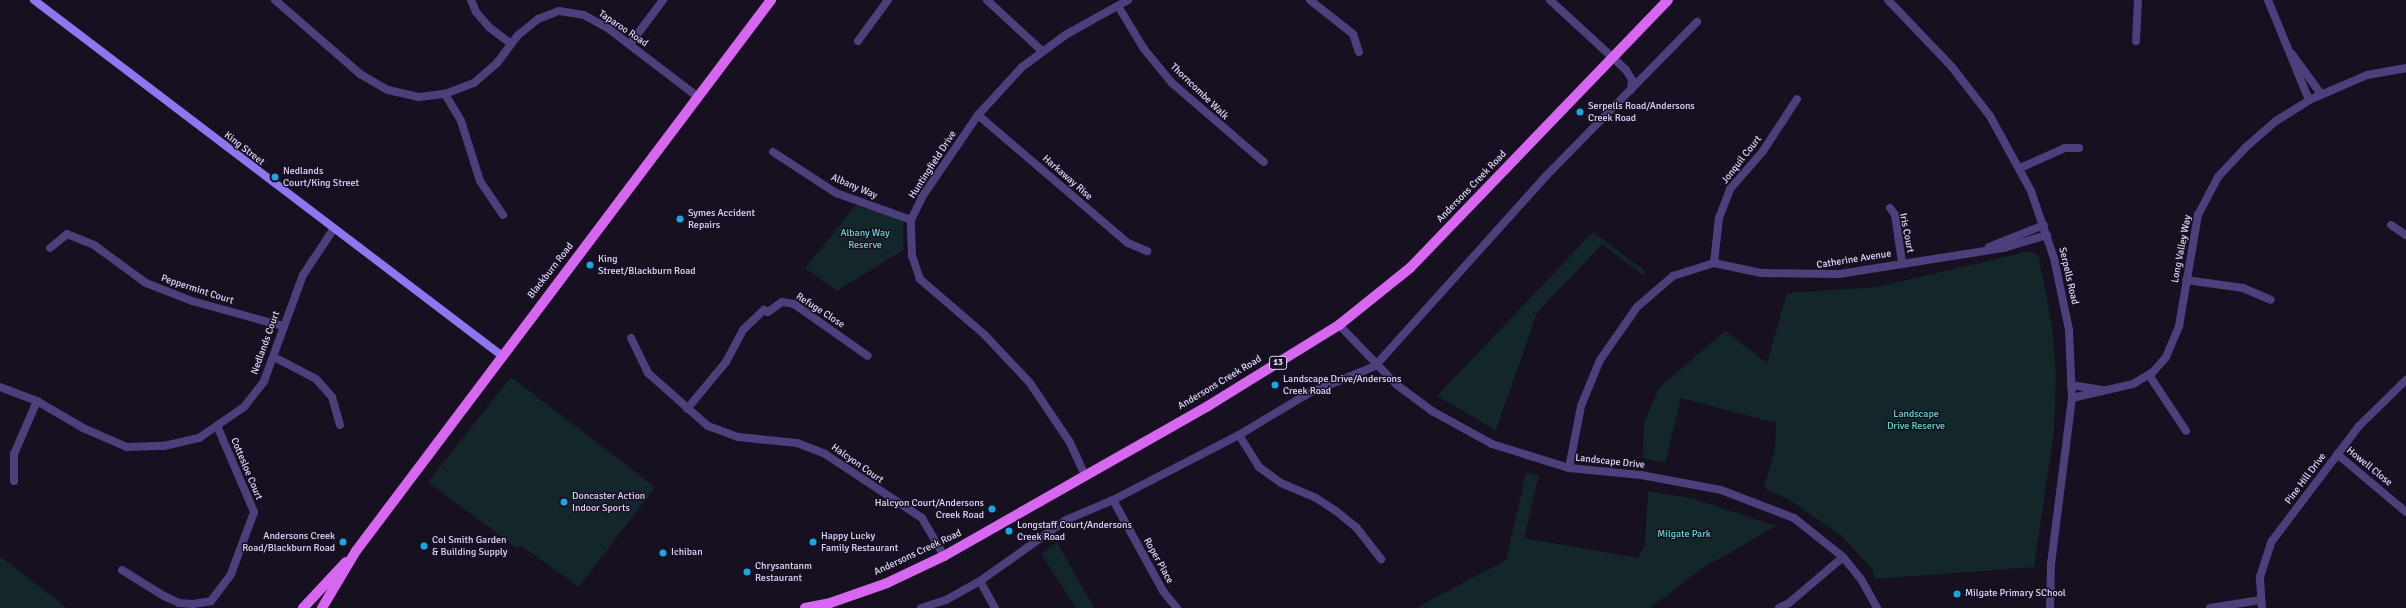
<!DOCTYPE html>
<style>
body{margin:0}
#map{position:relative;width:2406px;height:608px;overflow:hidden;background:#161021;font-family:Signika,sans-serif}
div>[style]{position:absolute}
.green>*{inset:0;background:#13272b}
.minor>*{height:8px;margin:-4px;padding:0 4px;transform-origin:4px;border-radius:4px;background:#4d3f7c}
.tertiary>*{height:8px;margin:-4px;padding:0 4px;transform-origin:4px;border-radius:4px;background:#4d3f7c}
.secondary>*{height:8px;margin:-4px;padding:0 4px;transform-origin:4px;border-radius:4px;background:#9075f1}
.primary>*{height:10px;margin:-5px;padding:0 5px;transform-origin:5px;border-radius:5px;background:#d766f0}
.dots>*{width:11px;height:11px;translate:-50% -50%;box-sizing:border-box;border:2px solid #161021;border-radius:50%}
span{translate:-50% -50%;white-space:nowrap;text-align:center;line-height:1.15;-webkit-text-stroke:3px #161021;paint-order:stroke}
.shield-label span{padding:1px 3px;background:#161021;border:1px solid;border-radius:3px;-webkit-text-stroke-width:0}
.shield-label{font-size:9px;color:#e0d4fb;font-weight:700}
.street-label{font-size:10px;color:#e0d4fb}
.poi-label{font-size:10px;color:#e0d4fb}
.left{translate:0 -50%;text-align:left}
.right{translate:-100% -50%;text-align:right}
.park-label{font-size:10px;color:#68d3cd}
</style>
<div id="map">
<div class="green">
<i style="clip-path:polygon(856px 205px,903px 220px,903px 250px,837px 291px,805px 268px)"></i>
<i style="clip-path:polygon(1593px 232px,1646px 272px,1643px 275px,1602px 244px,1537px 313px,1496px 430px,1437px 396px)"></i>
<i style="clip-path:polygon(2030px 251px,2038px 255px,2042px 274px,2052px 326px,2056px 374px,2054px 432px,2034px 567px,1875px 579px,1872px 569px,1842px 536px,1788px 499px,1764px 488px,1775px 448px,1776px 423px,1681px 398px,1665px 463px,1643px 458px,1644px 424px,1659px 388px,1725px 331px,1767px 363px,1787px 293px,1877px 287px)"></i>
<i style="clip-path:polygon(511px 377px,655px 487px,579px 587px,520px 545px,517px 548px,428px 482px)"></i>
<i style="clip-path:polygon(1526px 473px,1539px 475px,1524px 538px,1638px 558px,1645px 544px,1648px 492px,1692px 498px,1776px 526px,1701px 569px,1650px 608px,1416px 608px,1506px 560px)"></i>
<i style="clip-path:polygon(1057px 542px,1094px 608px,1076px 608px,1041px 554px)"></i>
<i style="clip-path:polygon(0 556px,15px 568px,67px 608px,0 608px)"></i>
</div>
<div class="minor">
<i style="left:275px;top:0;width:113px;rotate:41deg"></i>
<i style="left:360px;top:74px;width:32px;rotate:30deg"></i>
<i style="left:388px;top:90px;width:32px;rotate:13deg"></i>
<i style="left:419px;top:97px;width:26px;rotate:-7deg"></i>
<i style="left:445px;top:94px;width:31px;rotate:-21deg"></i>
<i style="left:474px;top:83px;width:30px;rotate:-41deg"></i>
<i style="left:497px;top:63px;width:34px;rotate:-53deg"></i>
<i style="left:517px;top:36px;width:27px;rotate:-39deg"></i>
<i style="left:538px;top:19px;width:22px;rotate:-21deg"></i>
<i style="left:559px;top:11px;width:25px;rotate:9deg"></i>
<i style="left:584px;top:15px;width:29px;rotate:29deg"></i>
<i style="left:609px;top:29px;width:112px;rotate:37.4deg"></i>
<i style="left:471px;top:0;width:13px;rotate:67deg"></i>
<i style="left:476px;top:12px;width:21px;rotate:49deg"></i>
<i style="left:490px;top:28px;width:26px;rotate:37deg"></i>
<i style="left:987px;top:0;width:75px;rotate:42.8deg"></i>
<i style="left:1310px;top:0;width:55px;rotate:38.3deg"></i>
<i style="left:1353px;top:34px;width:19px;rotate:72deg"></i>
<i style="left:1550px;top:0;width:103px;rotate:42.6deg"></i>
<i style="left:1626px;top:70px;width:12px;rotate:59deg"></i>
<i style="left:1632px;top:80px;width:10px;rotate:96deg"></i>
<i style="left:1888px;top:0;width:93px;rotate:46.3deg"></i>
<i style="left:1952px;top:67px;width:62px;rotate:52.2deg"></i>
<i style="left:1990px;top:116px;width:85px;rotate:61.3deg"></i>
<i style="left:2031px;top:191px;width:71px;rotate:71.1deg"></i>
<i style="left:2054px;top:258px;width:74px;rotate:78.2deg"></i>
<i style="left:2069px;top:330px;width:68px;rotate:87.5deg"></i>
<i style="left:2072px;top:398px;width:167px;rotate:97.2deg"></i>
<i style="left:2051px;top:564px;width:44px;rotate:91.3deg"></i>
<i style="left:2268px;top:0;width:108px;rotate:67.7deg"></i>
<i style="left:1118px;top:6px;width:50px;rotate:58.8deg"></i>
<i style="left:1144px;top:49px;width:44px;rotate:50.5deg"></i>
<i style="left:1172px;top:83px;width:121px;rotate:40.7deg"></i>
<i style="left:858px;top:41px;width:51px;rotate:-53.8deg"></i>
<i style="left:2136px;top:41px;width:41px;rotate:-87.2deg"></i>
<i style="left:630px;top:44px;width:55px;rotate:-53.1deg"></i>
<i style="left:2292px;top:54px;width:49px;rotate:54.1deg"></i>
<i style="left:445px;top:94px;width:31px;rotate:59deg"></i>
<i style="left:461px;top:121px;width:63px;rotate:72.4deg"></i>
<i style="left:480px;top:181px;width:41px;rotate:55.9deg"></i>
<i style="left:978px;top:115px;width:197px;rotate:40.5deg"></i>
<i style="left:1128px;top:243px;width:21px;rotate:23deg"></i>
<i style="left:773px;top:152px;width:75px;rotate:33.1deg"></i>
<i style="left:836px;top:193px;width:80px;rotate:19.8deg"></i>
<i style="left:2020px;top:168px;width:49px;rotate:-24deg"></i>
<i style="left:2065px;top:148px;width:14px"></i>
<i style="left:1890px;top:208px;width:9px;rotate:54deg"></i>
<i style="left:1895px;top:215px;width:48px;rotate:81.5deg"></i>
<i style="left:2391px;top:225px;width:18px;rotate:34deg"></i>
<i style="left:1989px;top:247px;width:59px;rotate:-21.8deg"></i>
<i style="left:50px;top:248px;width:22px;rotate:-39deg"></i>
<i style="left:67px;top:234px;width:29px;rotate:22deg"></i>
<i style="left:94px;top:245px;width:64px;rotate:36.2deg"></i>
<i style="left:146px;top:283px;width:49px;rotate:21.4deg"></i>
<i style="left:192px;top:301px;width:94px;rotate:15.4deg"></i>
<i style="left:1714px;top:263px;width:45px;rotate:-83.7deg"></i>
<i style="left:1719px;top:218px;width:31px;rotate:-69deg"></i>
<i style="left:1730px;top:189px;width:50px;rotate:-49deg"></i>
<i style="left:1763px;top:151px;width:62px;rotate:-56.8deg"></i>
<i style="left:2186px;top:280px;width:58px;rotate:8deg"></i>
<i style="left:2243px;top:288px;width:30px;rotate:23deg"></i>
<i style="left:631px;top:338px;width:39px;rotate:64deg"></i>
<i style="left:648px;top:373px;width:80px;rotate:41.5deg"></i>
<i style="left:708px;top:426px;width:32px;rotate:20deg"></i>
<i style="left:738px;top:437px;width:59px;rotate:5.8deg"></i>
<i style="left:797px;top:443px;width:30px;rotate:21deg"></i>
<i style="left:825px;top:454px;width:116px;rotate:33.4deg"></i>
<i style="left:922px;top:518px;width:44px;rotate:59.9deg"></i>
<i style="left:274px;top:357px;width:47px;rotate:27.6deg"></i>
<i style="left:316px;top:379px;width:24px;rotate:48deg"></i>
<i style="left:332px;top:397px;width:29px;rotate:74deg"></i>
<i style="left:2149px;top:375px;width:67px;rotate:56.5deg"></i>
<i style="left:2071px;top:385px;width:33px;rotate:9deg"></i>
<i style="left:0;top:387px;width:40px;rotate:21deg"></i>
<i style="left:37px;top:401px;width:53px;rotate:30.4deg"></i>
<i style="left:83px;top:428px;width:48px;rotate:23.4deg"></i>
<i style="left:127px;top:447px;width:37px;rotate:-2deg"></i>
<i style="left:164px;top:446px;width:36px;rotate:-13deg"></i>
<i style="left:199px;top:438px;width:55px;rotate:-34.6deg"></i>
<i style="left:244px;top:407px;width:33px;rotate:-52deg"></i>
<i style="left:264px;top:381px;width:113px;rotate:-69.8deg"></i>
<i style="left:303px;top:275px;width:54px;rotate:-56.3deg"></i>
<i style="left:2072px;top:398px;width:63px;rotate:-12.9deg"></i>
<i style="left:2133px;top:384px;width:23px;rotate:-31deg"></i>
<i style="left:2153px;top:372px;width:20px;rotate:-49deg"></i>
<i style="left:2166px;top:357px;width:34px;rotate:-67deg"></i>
<i style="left:2179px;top:326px;width:113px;rotate:-80.3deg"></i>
<i style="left:2198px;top:215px;width:43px;rotate:-62.2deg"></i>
<i style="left:2218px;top:177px;width:41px;rotate:-47deg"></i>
<i style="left:2246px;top:147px;width:40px;rotate:-41deg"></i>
<i style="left:2276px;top:121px;width:39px;rotate:-32deg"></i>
<i style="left:2309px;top:100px;width:63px;rotate:-23.3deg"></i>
<i style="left:2367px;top:75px;width:40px;rotate:-10deg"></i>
<i style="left:687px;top:409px;width:61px;rotate:-50.3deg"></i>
<i style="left:726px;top:362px;width:36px;rotate:-62deg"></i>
<i style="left:743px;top:330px;width:29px;rotate:-44deg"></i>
<i style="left:764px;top:310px;width:4px;rotate:27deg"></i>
<i style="left:768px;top:312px;width:17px;rotate:-36deg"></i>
<i style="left:782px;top:302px;width:12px;rotate:9deg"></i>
<i style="left:794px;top:304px;width:90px;rotate:35.1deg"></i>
<i style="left:1239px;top:435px;width:38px;rotate:58deg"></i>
<i style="left:1259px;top:467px;width:27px;rotate:36deg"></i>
<i style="left:1281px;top:483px;width:38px;rotate:23deg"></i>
<i style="left:1316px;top:498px;width:24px;rotate:33deg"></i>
<i style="left:1336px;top:511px;width:26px;rotate:39deg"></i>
<i style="left:1356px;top:527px;width:41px;rotate:52deg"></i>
<i style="left:2337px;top:454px;width:90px;rotate:40deg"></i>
<i style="left:1569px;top:468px;width:63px;rotate:-79deg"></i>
<i style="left:1581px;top:406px;width:50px;rotate:-67.6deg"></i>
<i style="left:1600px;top:360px;width:65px;rotate:-55.1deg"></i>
<i style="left:1637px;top:307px;width:48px;rotate:-40.7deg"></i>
<i style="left:1673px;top:276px;width:43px;rotate:-17.6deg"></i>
<i style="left:1714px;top:263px;width:48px;rotate:12deg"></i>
<i style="left:1761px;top:273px;width:78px;rotate:0.7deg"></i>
<i style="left:1839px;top:274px;width:167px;rotate:-9deg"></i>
<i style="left:2004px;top:248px;width:45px;rotate:-16.8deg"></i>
<i style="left:1085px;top:475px;width:38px;rotate:-115deg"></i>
<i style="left:1069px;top:441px;width:70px;rotate:-123.9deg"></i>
<i style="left:1030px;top:383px;width:66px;rotate:-133.2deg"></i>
<i style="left:985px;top:335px;width:86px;rotate:-139.3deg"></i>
<i style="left:920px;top:279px;width:24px;rotate:-109deg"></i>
<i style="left:912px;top:256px;width:36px;rotate:-92deg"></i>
<i style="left:911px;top:220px;width:25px;rotate:-64deg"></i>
<i style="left:922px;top:197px;width:99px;rotate:-55.7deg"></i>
<i style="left:978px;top:115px;width:65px;rotate:-47.5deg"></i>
<i style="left:1022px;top:67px;width:56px;rotate:-36.3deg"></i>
<i style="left:1067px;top:34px;width:70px;rotate:-29.1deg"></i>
<i style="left:14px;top:481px;width:27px;rotate:-90deg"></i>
<i style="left:14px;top:454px;width:58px;rotate:-66.5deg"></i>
<i style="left:1113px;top:500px;width:104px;rotate:61.2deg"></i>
<i style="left:1163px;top:591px;width:22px;rotate:51deg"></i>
<i style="left:122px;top:570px;width:49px;rotate:31.8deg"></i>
<i style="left:164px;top:596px;width:17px;rotate:25deg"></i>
<i style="left:179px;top:603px;width:14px;rotate:4deg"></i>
<i style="left:193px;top:604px;width:18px;rotate:-9deg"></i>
<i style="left:211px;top:601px;width:34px;rotate:-53deg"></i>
<i style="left:231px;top:574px;width:66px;rotate:-69.6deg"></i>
<i style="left:254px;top:512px;width:91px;rotate:-113.2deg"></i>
<i style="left:980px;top:581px;width:31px;rotate:61deg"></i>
<i style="left:921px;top:608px;width:26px;rotate:-18deg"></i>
<i style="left:946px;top:600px;width:39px;rotate:-29deg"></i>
<i style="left:980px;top:581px;width:105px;rotate:-35.3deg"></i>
<i style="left:1066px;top:520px;width:51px;rotate:-23.1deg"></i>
<i style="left:1113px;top:500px;width:142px;rotate:-27.3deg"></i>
<i style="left:1239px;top:435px;width:82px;rotate:-31deg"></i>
<i style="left:1309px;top:393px;width:71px;rotate:-22.2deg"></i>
<i style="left:1375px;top:366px;width:256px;rotate:-48deg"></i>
<i style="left:1546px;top:176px;width:216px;rotate:-45.6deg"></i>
<i style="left:1779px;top:608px;width:11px;rotate:-27deg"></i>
<i style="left:1789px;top:603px;width:71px;rotate:-40.4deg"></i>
<i style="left:2210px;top:608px;width:51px;rotate:-9.1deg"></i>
<i style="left:2262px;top:608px;width:31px;rotate:-94deg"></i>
<i style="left:2260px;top:577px;width:38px;rotate:-72deg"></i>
<i style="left:2272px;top:541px;width:144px;rotate:-52.9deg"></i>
<i style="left:2359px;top:426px;width:66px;rotate:-44.4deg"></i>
</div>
<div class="tertiary">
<i style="left:1339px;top:325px;width:83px;rotate:46deg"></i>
<i style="left:1397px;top:385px;width:44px;rotate:36.6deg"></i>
<i style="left:1432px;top:411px;width:68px;rotate:28.8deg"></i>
<i style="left:1492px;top:444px;width:81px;rotate:17.3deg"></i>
<i style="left:1569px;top:468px;width:72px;rotate:5.6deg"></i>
<i style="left:1641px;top:475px;width:81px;rotate:10.6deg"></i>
<i style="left:1721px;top:490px;width:78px;rotate:21deg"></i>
<i style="left:1794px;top:518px;width:63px;rotate:38.5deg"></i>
<i style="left:1843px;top:557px;width:28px;rotate:51deg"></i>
<i style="left:1861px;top:579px;width:33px;rotate:61deg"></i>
</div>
<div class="secondary">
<i style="left:34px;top:0;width:587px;rotate:37.24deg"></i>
</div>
<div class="primary">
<i style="left:303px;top:608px;width:63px;rotate:-46.9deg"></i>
<i style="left:322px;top:608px;width:66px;rotate:-59.2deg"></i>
<i style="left:356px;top:551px;width:690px;rotate:-53.01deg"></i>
<i style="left:805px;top:608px;width:25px;rotate:-11deg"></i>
<i style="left:830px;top:603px;width:60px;rotate:-19.3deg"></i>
<i style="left:887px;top:583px;width:63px;rotate:-25.3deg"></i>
<i style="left:944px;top:556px;width:304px;rotate:-29.6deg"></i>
<i style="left:1208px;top:406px;width:154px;rotate:-31.7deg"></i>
<i style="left:1339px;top:325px;width:91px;rotate:-38.8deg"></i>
<i style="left:1410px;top:268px;width:372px;rotate:-46.1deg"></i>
</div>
<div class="dots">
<i style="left:1580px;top:112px;background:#17a8e4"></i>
<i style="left:275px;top:177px;background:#17a8e4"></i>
<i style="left:680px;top:219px;background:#17a8e4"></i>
<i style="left:590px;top:265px;background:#17a8e4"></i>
<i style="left:1275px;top:385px;background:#17a8e4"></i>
<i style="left:564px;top:502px;background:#17a8e4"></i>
<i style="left:992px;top:509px;background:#17a8e4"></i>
<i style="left:1009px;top:531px;background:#17a8e4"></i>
<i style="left:343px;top:542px;background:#17a8e4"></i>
<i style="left:813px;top:542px;background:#17a8e4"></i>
<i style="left:424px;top:546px;background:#17a8e4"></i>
<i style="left:663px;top:553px;background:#17a8e4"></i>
<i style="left:747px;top:572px;background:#17a8e4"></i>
<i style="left:1957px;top:594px;background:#17a8e4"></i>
</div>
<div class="shield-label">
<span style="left:1278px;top:363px">13</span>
</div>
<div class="street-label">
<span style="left:623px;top:29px;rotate:34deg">Taparoo Road</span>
<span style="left:1199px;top:92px;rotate:44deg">Thorncombe Walk</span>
<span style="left:244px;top:149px;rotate:38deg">King Street</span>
<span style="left:1742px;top:160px;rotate:-52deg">Jonquil Court</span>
<span style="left:933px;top:165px;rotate:-57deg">Huntingfield Drive</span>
<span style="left:1067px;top:178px;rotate:41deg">Harkaway Rise</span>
<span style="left:854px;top:187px;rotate:23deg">Albany Way</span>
<span style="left:1472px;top:187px;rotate:-46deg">Andersons Creek Road</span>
<span style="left:1906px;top:233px;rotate:79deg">Iris Court</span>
<span style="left:2182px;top:249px;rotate:-79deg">Long Valley Way</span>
<span style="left:1854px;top:260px;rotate:-9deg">Catherine Avenue</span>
<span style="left:551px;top:271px;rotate:-52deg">Blackburn Road</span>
<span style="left:2068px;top:276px;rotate:77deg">Serpells Road</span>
<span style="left:197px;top:290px;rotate:18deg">Peppermint Court</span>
<span style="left:820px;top:311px;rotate:33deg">Refuge Close</span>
<span style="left:266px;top:343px;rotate:-70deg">Nedlands Court</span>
<span style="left:1220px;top:383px;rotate:-31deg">Andersons Creek Road</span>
<span style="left:1610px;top:462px;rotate:6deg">Landscape Drive</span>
<span style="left:857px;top:464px;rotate:35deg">Halcyon Court</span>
<span style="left:2369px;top:467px;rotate:39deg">Howell Close</span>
<span style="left:246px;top:469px;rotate:67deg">Cottesloe Court</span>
<span style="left:2306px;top:479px;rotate:-53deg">Pine Hill Drive</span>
<span style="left:918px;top:553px;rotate:-25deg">Andersons Creek Road</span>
<span style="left:1158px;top:561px;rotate:61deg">Roper Place</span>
</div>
<div class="poi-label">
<span class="left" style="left:1588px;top:112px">Serpells Road/Andersons<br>Creek Road</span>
<span class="left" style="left:283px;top:177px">Nedlands<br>Court/King Street</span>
<span class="left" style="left:688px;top:219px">Symes Accident<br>Repairs</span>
<span class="left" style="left:598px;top:265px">King<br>Street/Blackburn Road</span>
<span class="left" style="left:1283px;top:385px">Landscape Drive/Andersons<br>Creek Road</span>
<span class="left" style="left:572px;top:502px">Doncaster Action<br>Indoor Sports</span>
<span class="right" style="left:984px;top:509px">Halcyon Court/Andersons<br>Creek Road</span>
<span class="left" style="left:1017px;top:531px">Longstaff Court/Andersons<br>Creek Road</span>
<span class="right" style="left:335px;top:542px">Andersons Creek<br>Road/Blackburn Road</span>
<span class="left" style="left:821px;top:542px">Happy Lucky<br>Family Restaurant</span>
<span class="left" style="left:432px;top:546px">Col Smith Garden<br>&amp; Building Supply</span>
<span class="left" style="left:671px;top:553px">Ichiban</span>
<span class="left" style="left:755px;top:572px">Chrysantanm<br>Restaurant</span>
<span class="left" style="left:1965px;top:594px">Milgate Primary SChool</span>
</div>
<div class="park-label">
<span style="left:865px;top:239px">Albany Way<br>Reserve</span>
<span style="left:1916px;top:420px">Landscape<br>Drive Reserve</span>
<span style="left:1684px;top:535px">Milgate Park</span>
</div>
</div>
